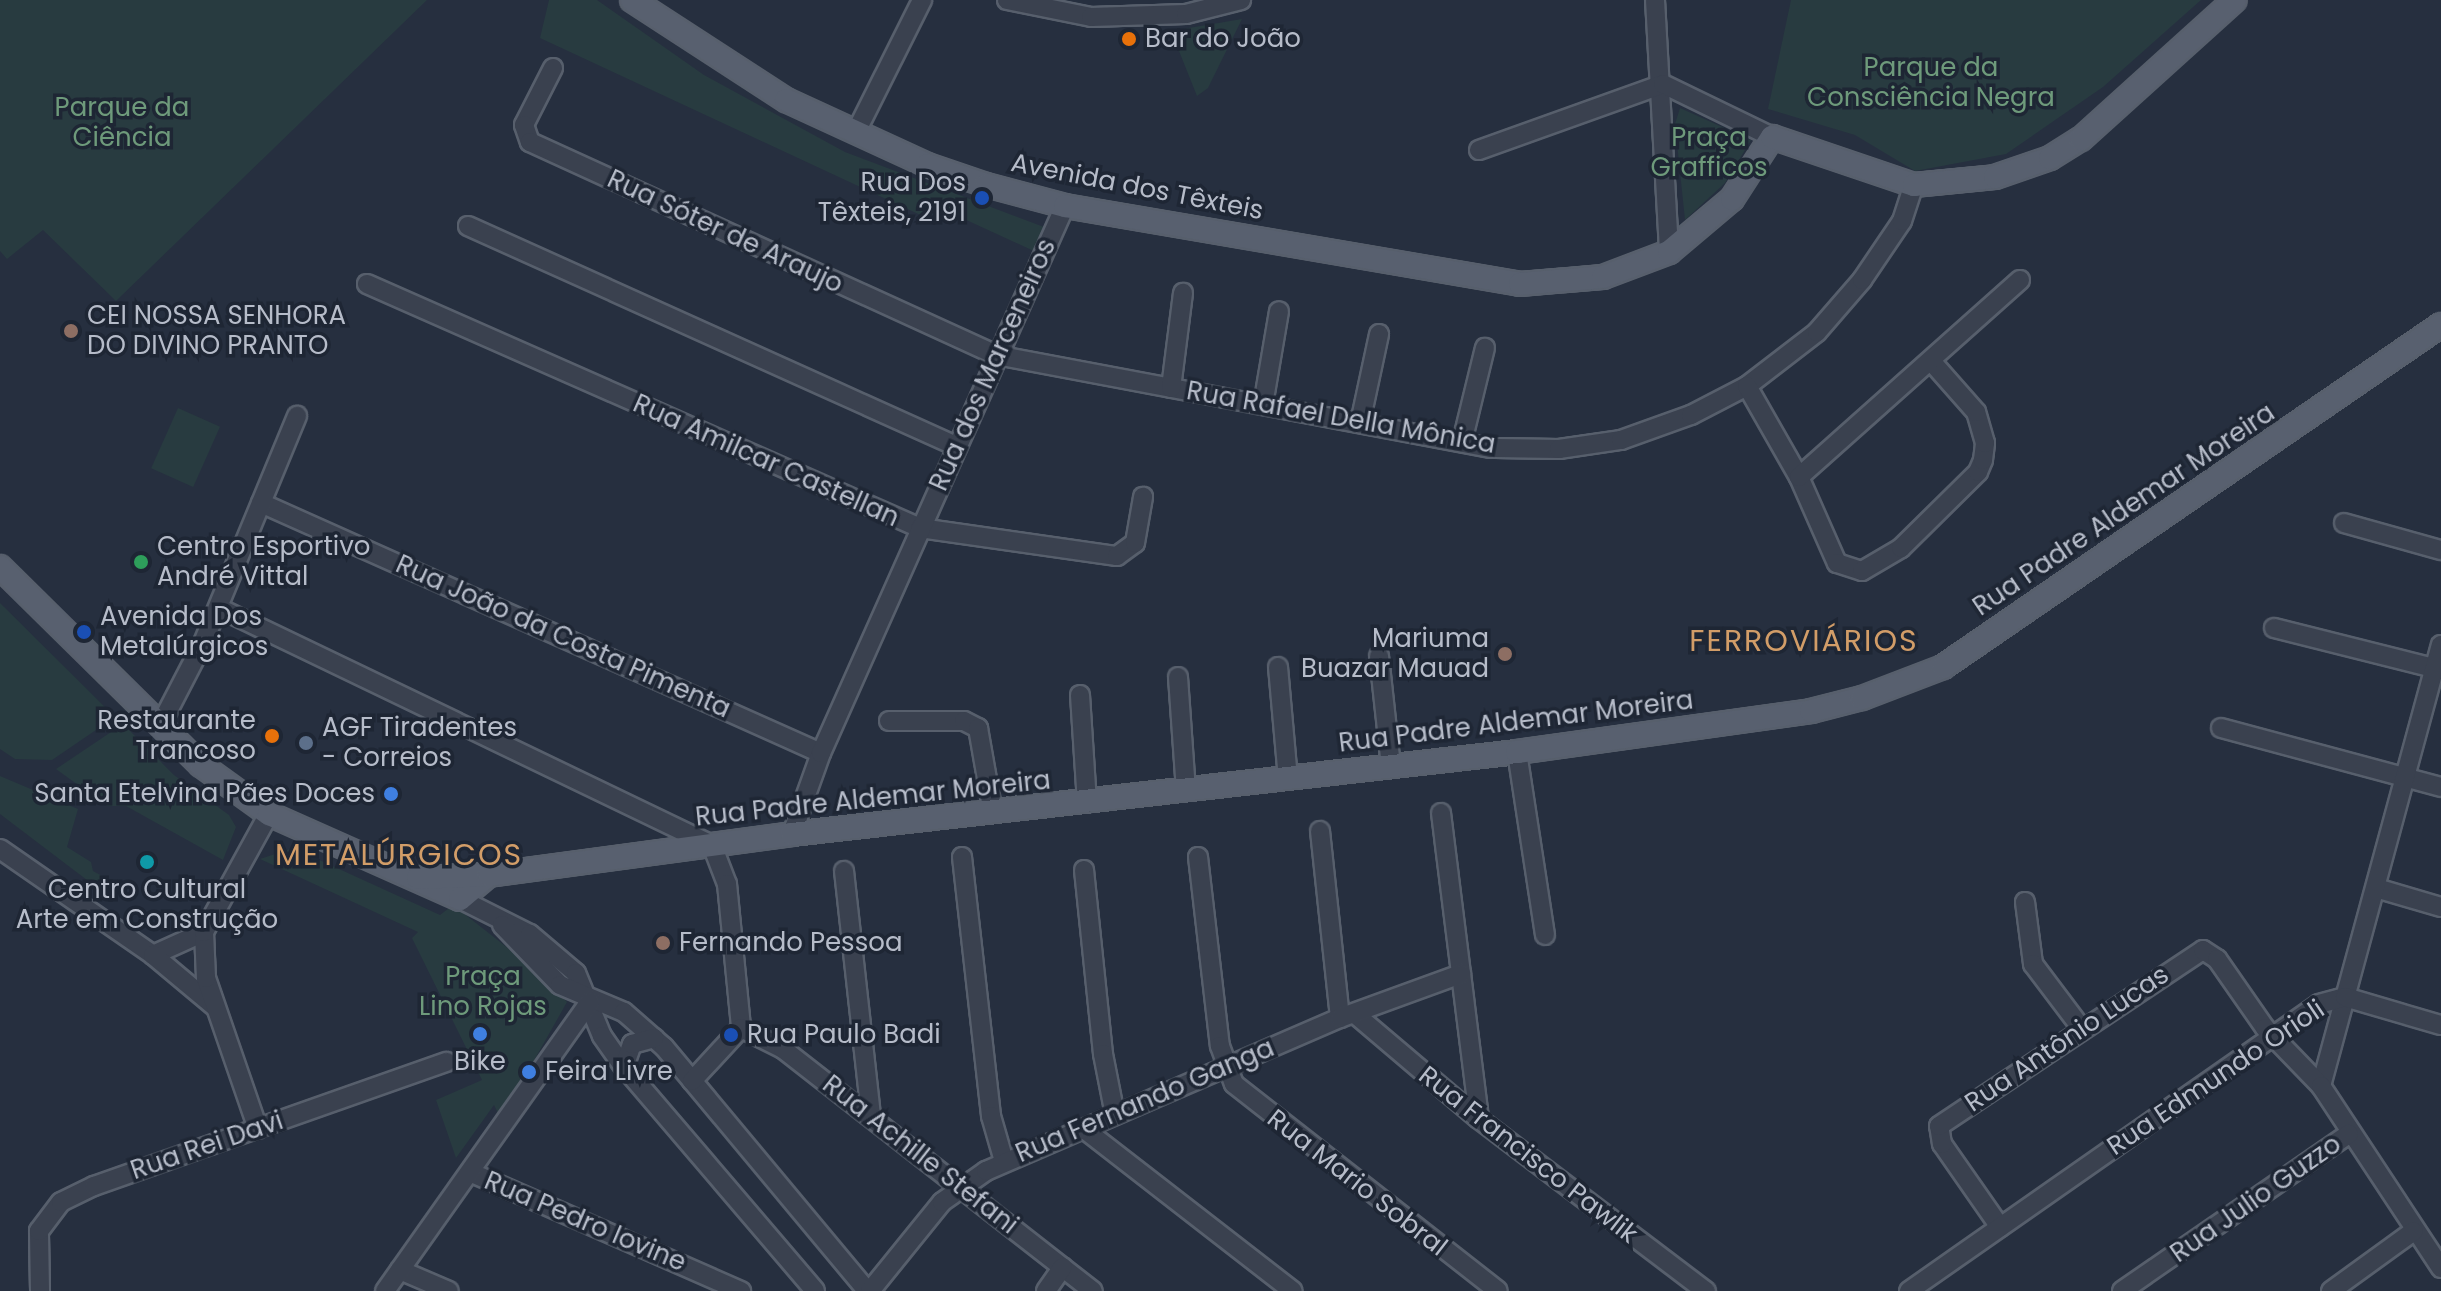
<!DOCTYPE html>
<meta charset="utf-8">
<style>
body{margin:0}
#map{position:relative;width:2441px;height:1291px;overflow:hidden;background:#262f3f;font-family:Poppins,sans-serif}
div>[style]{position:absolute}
.green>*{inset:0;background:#283b40;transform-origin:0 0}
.roads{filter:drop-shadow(2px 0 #575f6c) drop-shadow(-2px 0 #575f6c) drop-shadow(0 2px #575f6c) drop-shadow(0 -2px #575f6c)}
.minor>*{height:18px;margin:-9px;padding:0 9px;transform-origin:9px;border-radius:9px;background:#3a414f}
.major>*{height:22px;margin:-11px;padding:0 11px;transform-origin:11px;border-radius:11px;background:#58606f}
.dots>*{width:22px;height:22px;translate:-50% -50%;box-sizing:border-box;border:4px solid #1e2634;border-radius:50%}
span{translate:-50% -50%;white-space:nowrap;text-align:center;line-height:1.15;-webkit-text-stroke:7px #1e2634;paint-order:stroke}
.poi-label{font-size:26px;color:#b6bcc9}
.left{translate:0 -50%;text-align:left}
.right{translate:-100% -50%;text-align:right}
.park-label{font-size:26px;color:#6e9a7b}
.street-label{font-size:26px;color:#b6bcc9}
.quarter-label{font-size:30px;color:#d29d68;letter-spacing:2px}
</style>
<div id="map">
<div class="green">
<i style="clip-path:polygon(0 0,427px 0,116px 301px,43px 230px,7px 259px,0 251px)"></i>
<i style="clip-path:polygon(549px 0,597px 0,704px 75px,845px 152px,1052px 230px,1036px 252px,938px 207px,929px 219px,540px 38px)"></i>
<i style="clip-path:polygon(1791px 0,2201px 0,2103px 87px,2006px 154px,1915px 171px,1855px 135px,1768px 109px)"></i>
<i style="clip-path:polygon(1242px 19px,1208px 88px,1197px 96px,1171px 31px)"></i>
<i style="clip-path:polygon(1680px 108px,1751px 140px,1725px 183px,1685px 220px,1675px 124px)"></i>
<i style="left:178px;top:408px;width:46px;height:66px;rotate:24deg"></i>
<i style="clip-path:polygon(0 603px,115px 717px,52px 760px,15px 759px,0 749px)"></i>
<i style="clip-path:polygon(123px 724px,174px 775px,229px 815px,236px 827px,223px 860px,126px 806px,107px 806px,56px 769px)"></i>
<i style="clip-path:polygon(0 776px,78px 809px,67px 847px,91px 862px,93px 871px,113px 882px,108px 896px,0 814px)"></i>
<i style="clip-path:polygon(293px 848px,440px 915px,453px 905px,537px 971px,567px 1002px,501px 1119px,494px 1105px,456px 1158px,436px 1100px,482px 1080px,412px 938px,418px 932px,260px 859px)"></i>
</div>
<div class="roads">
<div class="minor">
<i style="left:1007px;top:0;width:86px;rotate:11.4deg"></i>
<i style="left:1091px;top:17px;width:95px;rotate:-1.8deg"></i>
<i style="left:1186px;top:14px;width:57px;rotate:-14.3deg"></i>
<i style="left:1655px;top:0;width:252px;rotate:86.8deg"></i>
<i style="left:553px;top:68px;width:64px;rotate:117deg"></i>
<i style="left:524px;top:125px;width:18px;rotate:71deg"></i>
<i style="left:530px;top:142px;width:512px;rotate:24.56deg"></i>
<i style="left:996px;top:355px;width:504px;rotate:10.64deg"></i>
<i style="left:1491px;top:448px;width:68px;rotate:0.8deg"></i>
<i style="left:1559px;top:449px;width:63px;rotate:-8.3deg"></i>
<i style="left:1621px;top:440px;width:74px;rotate:-19.7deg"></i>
<i style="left:1691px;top:415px;width:63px;rotate:-27.4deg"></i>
<i style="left:1747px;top:386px;width:88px;rotate:-37.6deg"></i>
<i style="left:1817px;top:332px;width:69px;rotate:-49.1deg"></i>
<i style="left:1862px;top:280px;width:71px;rotate:-55.9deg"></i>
<i style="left:1902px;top:221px;width:38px;rotate:-72deg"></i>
<i style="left:856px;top:132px;width:148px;rotate:-63.4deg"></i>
<i style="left:1479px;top:150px;width:195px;rotate:-19.7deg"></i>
<i style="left:1663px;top:84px;width:121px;rotate:25.9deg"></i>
<i style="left:468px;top:226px;width:535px;rotate:24.27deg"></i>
<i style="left:367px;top:284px;width:604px;rotate:23.81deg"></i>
<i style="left:920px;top:528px;width:199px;rotate:8.1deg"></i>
<i style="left:1117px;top:556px;width:22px;rotate:-36deg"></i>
<i style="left:1135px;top:543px;width:47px;rotate:-80.1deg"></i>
<i style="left:1747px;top:386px;width:105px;rotate:60.3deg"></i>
<i style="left:1799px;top:477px;width:94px;rotate:66.2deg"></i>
<i style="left:1837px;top:563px;width:26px;rotate:18deg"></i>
<i style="left:1862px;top:571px;width:45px;rotate:-30.5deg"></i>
<i style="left:1901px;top:548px;width:108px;rotate:-44.6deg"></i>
<i style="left:1978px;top:472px;width:13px;rotate:-67deg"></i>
<i style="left:1983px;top:460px;width:17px;rotate:-83deg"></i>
<i style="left:1985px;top:443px;width:32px;rotate:-106deg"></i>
<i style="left:1976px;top:412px;width:68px;rotate:-131.4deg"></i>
<i style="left:1171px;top:388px;width:96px;rotate:-82.8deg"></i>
<i style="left:1263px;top:405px;width:95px;rotate:-80.3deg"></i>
<i style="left:1360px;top:423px;width:91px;rotate:-77.9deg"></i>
<i style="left:1462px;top:442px;width:97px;rotate:-76.3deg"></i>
<i style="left:1799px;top:477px;width:296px;rotate:-41.7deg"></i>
<i style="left:261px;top:503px;width:613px;rotate:24.06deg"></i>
<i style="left:2344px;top:523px;width:101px;rotate:15.6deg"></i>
<i style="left:219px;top:608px;width:547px;rotate:25.68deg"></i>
<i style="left:712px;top:845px;width:42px;rotate:69deg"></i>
<i style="left:727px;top:884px;width:145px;rotate:84.4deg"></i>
<i style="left:2274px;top:628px;width:172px;rotate:14.1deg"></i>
<i style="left:1379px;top:656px;width:112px;rotate:83.8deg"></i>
<i style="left:1278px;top:667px;width:112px;rotate:84.9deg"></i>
<i style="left:1178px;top:677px;width:113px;rotate:86deg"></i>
<i style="left:1080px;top:695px;width:108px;rotate:86.3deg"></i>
<i style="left:889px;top:721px;width:75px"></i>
<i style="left:964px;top:721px;width:16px;rotate:27deg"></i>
<i style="left:978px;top:728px;width:86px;rotate:80deg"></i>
<i style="left:161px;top:724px;width:91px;rotate:-62.6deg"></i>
<i style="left:203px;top:643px;width:246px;rotate:-67.5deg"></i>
<i style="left:2221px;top:728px;width:228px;rotate:15deg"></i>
<i style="left:1517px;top:752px;width:185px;rotate:81.3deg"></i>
<i style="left:1441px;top:813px;width:308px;rotate:82.9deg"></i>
<i style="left:1320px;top:831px;width:188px;rotate:83.9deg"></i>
<i style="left:792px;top:834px;width:86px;rotate:-70.3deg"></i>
<i style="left:821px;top:753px;width:599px;rotate:-65.96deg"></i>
<i style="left:0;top:849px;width:186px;rotate:34.7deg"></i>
<i style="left:153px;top:955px;width:56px;rotate:-24.3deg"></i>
<i style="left:962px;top:857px;width:261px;rotate:83.6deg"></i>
<i style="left:991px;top:1116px;width:47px;rotate:73.9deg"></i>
<i style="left:1198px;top:857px;width:190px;rotate:83.4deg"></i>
<i style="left:1220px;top:1046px;width:40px;rotate:69.8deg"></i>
<i style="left:1234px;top:1084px;width:335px;rotate:38.1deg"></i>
<i style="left:1084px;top:870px;width:185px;rotate:84.1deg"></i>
<i style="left:1103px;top:1054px;width:62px;rotate:78.9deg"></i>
<i style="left:844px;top:871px;width:246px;rotate:83.7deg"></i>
<i style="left:2376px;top:888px;width:68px;rotate:16.3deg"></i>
<i style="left:460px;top:899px;width:78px;rotate:26.6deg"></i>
<i style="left:530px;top:934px;width:60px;rotate:40.3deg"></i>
<i style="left:576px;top:973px;width:68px;rotate:67.6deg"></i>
<i style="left:602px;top:1036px;width:38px;rotate:55deg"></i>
<i style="left:624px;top:1067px;width:294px;rotate:49.5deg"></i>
<i style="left:2025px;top:902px;width:63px;rotate:82.6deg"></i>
<i style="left:2033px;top:964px;width:81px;rotate:53deg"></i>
<i style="left:502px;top:925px;width:83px;rotate:46deg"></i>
<i style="left:560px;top:985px;width:69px;rotate:22.9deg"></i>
<i style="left:624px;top:1012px;width:53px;rotate:41.2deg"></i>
<i style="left:664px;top:1047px;width:317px;rotate:50.2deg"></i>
<i style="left:153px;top:955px;width:80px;rotate:39.9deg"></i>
<i style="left:1355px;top:1014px;width:162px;rotate:40.3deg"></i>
<i style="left:1479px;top:1119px;width:285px;rotate:37.2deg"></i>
<i style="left:741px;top:1028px;width:47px;rotate:26.6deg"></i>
<i style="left:783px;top:1049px;width:393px;rotate:38deg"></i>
<i style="left:624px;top:1067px;width:24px;rotate:-71deg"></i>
<i style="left:632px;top:1044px;width:23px;rotate:-15deg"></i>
<i style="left:692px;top:1081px;width:72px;rotate:-47.2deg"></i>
<i style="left:2321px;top:1086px;width:457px;rotate:-74.8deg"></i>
<i style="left:258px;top:1129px;width:160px;rotate:-109deg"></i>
<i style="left:206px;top:978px;width:46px;rotate:-92.5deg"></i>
<i style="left:204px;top:932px;width:135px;rotate:-61.2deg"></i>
<i style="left:1084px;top:1129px;width:264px;rotate:37.8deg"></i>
<i style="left:472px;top:1173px;width:294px;rotate:23.7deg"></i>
<i style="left:2000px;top:1227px;width:101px;rotate:-124.9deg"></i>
<i style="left:1942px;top:1144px;width:18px;rotate:-99deg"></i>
<i style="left:1939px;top:1126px;width:317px;rotate:-33.7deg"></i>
<i style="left:2203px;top:950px;width:17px;rotate:33deg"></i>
<i style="left:2217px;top:959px;width:84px;rotate:55.2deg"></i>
<i style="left:2265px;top:1028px;width:81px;rotate:46deg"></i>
<i style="left:2321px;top:1086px;width:218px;rotate:56.6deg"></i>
<i style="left:400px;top:1270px;width:53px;rotate:23.2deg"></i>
<i style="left:40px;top:1291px;width:60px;rotate:-91deg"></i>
<i style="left:39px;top:1231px;width:36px;rotate:-53deg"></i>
<i style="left:61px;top:1202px;width:37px;rotate:-26deg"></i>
<i style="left:94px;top:1186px;width:374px;rotate:-19.4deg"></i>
<i style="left:385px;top:1291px;width:355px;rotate:-54.7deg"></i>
<i style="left:870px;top:1291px;width:114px;rotate:-51deg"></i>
<i style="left:942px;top:1202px;width:54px;rotate:-35.2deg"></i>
<i style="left:986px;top:1171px;width:386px;rotate:-23.4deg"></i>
<i style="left:1340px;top:1018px;width:129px;rotate:-20deg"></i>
<i style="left:1046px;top:1291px;width:29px;rotate:-55deg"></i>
<i style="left:1909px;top:1291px;width:500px;rotate:-34.99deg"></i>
<i style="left:2319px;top:1004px;width:27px;rotate:-15deg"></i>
<i style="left:2345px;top:997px;width:100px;rotate:16.3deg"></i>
<i style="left:2122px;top:1291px;width:276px;rotate:-34.7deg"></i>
<i style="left:2331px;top:1291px;width:102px;rotate:-35.9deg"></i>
</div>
<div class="major">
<i style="left:632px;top:0;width:184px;rotate:33deg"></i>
<i style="left:786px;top:100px;width:155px;rotate:24.7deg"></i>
<i style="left:927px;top:165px;width:62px;rotate:18.7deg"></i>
<i style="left:986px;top:185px;width:82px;rotate:14.9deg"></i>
<i style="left:1065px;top:206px;width:462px;rotate:9.7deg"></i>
<i style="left:1520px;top:284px;width:83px;rotate:-4.8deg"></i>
<i style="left:1603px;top:277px;width:71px;rotate:-20.7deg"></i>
<i style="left:1669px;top:252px;width:82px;rotate:-40.1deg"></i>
<i style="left:1732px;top:199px;width:74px;rotate:-57.2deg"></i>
<i style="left:1772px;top:137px;width:150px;rotate:18.7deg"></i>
<i style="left:1914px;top:185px;width:81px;rotate:-5.6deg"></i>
<i style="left:1995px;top:177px;width:58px;rotate:-19.1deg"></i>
<i style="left:2050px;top:158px;width:36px;rotate:-32deg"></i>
<i style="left:2081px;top:139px;width:207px;rotate:-42.1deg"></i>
<i style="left:0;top:567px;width:282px;rotate:44.6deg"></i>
<i style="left:201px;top:765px;width:84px;rotate:35.8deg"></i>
<i style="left:269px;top:814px;width:209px;rotate:24deg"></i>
<i style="left:460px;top:899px;width:38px;rotate:-40deg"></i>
<i style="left:418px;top:878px;width:71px;rotate:-2.4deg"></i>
<i style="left:489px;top:875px;width:306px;rotate:-7.7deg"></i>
<i style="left:792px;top:834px;width:730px;rotate:-6.45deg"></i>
<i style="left:1517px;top:752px;width:297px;rotate:-7.9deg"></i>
<i style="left:1811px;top:711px;width:53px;rotate:-14.3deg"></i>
<i style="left:1862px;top:698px;width:87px;rotate:-20.9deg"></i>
<i style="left:1943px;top:667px;width:604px;rotate:-34.48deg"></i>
</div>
</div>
<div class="dots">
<i style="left:1129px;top:39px;background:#e8710a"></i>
<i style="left:982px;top:198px;background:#1a4fb4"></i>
<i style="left:71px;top:331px;background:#8d6e63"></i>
<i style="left:141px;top:562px;background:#2e9e5b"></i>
<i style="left:84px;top:632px;background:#1a4fb4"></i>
<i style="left:1505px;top:654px;background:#8d6e63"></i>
<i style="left:272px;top:736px;background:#e8710a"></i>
<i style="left:306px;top:743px;background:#5c6f8a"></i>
<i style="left:391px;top:794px;background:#3f7fe0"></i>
<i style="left:147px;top:862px;background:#0f9aa8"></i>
<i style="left:663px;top:943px;background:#8d6e63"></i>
<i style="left:480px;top:1034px;background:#3f7fe0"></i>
<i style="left:731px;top:1035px;background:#1a4fb4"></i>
<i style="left:529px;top:1072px;background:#3f7fe0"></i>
</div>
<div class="poi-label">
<span class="left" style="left:1145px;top:39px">Bar do João</span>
<span class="right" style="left:966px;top:198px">Rua Dos<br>Têxteis, 2191</span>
<span class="left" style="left:87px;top:331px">CEI NOSSA SENHORA<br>DO DIVINO PRANTO</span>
<span class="left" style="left:157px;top:562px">Centro Esportivo<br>André Vittal</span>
<span class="left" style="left:100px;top:632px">Avenida Dos<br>Metalúrgicos</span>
<span class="right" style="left:1489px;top:654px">Mariuma<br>Buazar Mauad</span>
<span class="right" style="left:256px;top:736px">Restaurante<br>Trancoso</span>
<span class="left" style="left:322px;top:743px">AGF Tiradentes<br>- Correios</span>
<span class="right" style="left:375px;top:794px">Santa Etelvina Pães Doces</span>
<span style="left:147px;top:905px">Centro Cultural<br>Arte em Construção</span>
<span class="left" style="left:679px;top:943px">Fernando Pessoa</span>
<span class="left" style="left:747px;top:1035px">Rua Paulo Badi</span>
<span style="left:480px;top:1062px">Bike</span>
<span class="left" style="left:545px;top:1072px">Feira Livre</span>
</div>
<div class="park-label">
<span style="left:1931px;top:83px">Parque da<br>Consciência Negra</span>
<span style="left:122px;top:123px">Parque da<br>Ciência</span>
<span style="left:1709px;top:153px">Praça<br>Grafficos</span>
<span style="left:483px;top:992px">Praça<br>Lino Rojas</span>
</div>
<div class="street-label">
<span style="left:1137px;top:187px;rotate:11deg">Avenida dos Têxteis</span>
<span style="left:725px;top:232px;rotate:25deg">Rua Sóter de Araujo</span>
<span style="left:993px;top:365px;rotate:-66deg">Rua dos Marceneiros</span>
<span style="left:1341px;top:418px;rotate:10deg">Rua Rafael Della Mônica</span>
<span style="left:766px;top:461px;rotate:24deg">Rua Amilcar Castellan</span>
<span style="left:2124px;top:510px;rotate:-34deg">Rua Padre Aldemar Moreira</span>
<span style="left:563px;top:637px;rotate:24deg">Rua João da Costa Pimenta</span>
<span style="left:1516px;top:722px;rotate:-7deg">Rua Padre Aldemar Moreira</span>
<span style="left:873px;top:799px;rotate:-6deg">Rua Padre Aldemar Moreira</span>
<span style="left:2067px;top:1039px;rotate:-34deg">Rua Antônio Lucas</span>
<span style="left:2216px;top:1078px;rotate:-34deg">Rua Edmundo Orioli</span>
<span style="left:1145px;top:1101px;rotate:-23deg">Rua Fernando Ganga</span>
<span style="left:207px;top:1146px;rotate:-19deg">Rua Rei Davi</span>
<span style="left:920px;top:1155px;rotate:38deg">Rua Achille Stefani</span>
<span style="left:1528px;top:1155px;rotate:38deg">Rua Francisco Pawlik</span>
<span style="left:1357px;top:1183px;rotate:38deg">Rua Mario Sobral</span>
<span style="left:2256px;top:1199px;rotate:-35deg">Rua Julio Guzzo</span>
<span style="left:585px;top:1222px;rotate:23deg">Rua Pedro Iovine</span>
</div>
<div class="quarter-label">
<span style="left:1804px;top:641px">FERROVIÁRIOS</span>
<span style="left:399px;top:855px">METALÚRGICOS</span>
</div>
</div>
